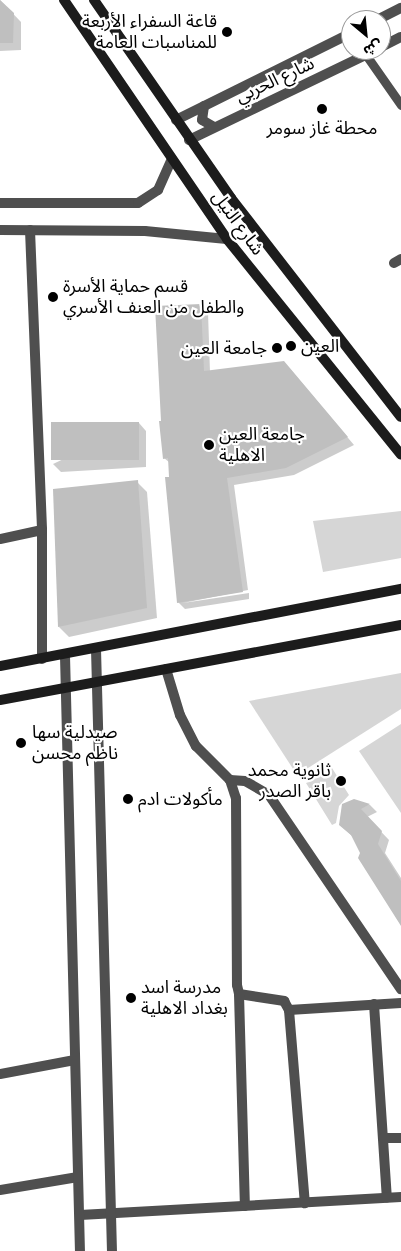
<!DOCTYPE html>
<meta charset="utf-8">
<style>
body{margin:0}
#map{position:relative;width:401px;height:1251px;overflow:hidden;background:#fff;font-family:Karla,"Noto Sans Arabic",sans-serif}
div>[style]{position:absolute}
.green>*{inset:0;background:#d6d6d6}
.shadow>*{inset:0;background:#0003}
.building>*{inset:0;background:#bfbfbf;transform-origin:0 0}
.service>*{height:9px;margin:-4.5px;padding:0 4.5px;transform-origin:4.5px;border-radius:4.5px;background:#4f4f4f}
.minor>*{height:10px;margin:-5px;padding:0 5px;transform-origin:5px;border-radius:5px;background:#4f4f4f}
.tertiary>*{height:10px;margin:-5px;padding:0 5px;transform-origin:5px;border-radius:5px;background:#4f4f4f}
.secondary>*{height:10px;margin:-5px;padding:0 5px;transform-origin:5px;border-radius:5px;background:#1c1c1c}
.dots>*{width:14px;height:14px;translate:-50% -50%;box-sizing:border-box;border:2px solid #fff;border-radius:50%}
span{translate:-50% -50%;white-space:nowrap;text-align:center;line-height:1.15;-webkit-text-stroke:4.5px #fff;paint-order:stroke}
.poi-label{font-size:18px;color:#000}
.right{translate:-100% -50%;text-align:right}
.left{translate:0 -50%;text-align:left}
.street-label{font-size:18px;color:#000}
.north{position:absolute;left:341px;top:10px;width:50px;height:50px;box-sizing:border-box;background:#fff;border:1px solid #999;border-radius:50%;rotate:152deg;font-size:14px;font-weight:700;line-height:20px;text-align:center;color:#000}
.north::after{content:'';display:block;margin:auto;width:18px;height:22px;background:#000;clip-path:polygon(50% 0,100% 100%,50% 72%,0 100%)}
</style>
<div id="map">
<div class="green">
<i style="clip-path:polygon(401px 511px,401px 558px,323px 572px,313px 521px)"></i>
<i style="clip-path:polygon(401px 673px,401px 709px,297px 775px,249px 701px)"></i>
<i style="clip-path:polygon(401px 724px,401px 813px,359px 751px)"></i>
<i style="clip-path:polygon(332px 768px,349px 795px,339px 806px,336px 823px,332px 825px,306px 783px)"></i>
</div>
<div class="shadow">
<i style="clip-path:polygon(0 0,21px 22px,21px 50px,0 51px)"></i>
<i style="clip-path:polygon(201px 305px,208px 312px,210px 372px,291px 370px,354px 445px,294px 475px,234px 485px,248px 590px,183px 603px,249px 593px,249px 599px,185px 609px,178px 602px,170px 463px,164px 458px,163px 422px)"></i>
<i style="clip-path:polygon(139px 423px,146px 431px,146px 467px,61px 472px,53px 464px)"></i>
<i style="clip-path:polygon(137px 482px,147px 492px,157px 618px,69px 637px,59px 627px)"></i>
<i style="clip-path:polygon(354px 800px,370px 805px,377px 812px,367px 817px,389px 840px,385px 853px,401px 878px,401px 924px,353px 837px,340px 825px)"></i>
</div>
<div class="building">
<i style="clip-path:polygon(0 0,14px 13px,13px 43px,0 43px)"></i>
<i style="clip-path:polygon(201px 304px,204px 371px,284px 361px,348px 437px,286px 468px,227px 478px,243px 592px,177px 603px,165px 477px,169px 477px,168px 458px,163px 459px,159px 421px,161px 421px,155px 306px)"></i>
<i style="left:139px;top:422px;width:38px;height:88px;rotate:90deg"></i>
<i style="clip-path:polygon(138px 480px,147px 608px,58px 627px,53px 489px)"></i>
<i style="clip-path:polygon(354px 799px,370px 804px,361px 809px,382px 831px,378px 844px,401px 881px,401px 926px,358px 858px,360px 853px,351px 835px,339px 825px,342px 804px)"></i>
</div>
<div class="service">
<i style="left:366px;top:55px;width:61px;rotate:55deg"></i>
</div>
<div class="minor">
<i style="left:30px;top:230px;width:300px;rotate:87.7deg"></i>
<i style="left:42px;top:530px;width:129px;rotate:90deg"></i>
<i style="left:394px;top:263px;width:8px;rotate:-30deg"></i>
<i style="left:0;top:539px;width:43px;rotate:-12.1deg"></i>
<i style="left:166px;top:669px;width:48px;rotate:73.1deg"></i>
<i style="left:180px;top:715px;width:35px;rotate:63deg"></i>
<i style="left:196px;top:746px;width:48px;rotate:45deg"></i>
<i style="left:230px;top:780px;width:19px;rotate:72deg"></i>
<i style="left:236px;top:798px;width:187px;rotate:89.7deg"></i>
<i style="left:237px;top:985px;width:9px;rotate:77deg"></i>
<i style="left:239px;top:994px;width:46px;rotate:8.8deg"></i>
<i style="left:284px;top:1001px;width:10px;rotate:61deg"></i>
<i style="left:289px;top:1010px;width:194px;rotate:85.3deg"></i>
<i style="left:230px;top:780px;width:15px;rotate:4deg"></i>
<i style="left:245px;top:781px;width:28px;rotate:30deg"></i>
<i style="left:269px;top:795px;width:235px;rotate:55.8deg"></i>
<i style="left:239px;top:994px;width:212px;rotate:88.4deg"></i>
<i style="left:374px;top:1004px;width:194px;rotate:86.2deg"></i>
<i style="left:289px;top:1010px;width:112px;rotate:-3.6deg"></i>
<i style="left:0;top:1074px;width:76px;rotate:-10.6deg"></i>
<i style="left:383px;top:1138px;width:18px"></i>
<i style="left:0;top:1190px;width:79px;rotate:-9.5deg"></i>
<i style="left:80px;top:1215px;width:322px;rotate:-3.2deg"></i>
</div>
<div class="tertiary">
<i style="left:377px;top:20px;width:27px;rotate:-27deg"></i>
<i style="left:381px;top:47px;width:22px;rotate:-27deg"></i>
<i style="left:204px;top:106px;width:14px;rotate:98deg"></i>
<i style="left:202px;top:120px;width:14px;rotate:30deg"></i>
<i style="left:176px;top:120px;width:195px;rotate:-26.4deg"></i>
<i style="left:189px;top:140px;width:208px;rotate:-25.7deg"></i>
<i style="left:0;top:203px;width:138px"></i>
<i style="left:138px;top:203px;width:24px;rotate:-33deg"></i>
<i style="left:158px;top:190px;width:34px;rotate:-66deg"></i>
<i style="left:0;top:230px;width:145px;rotate:0.4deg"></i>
<i style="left:145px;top:231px;width:82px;rotate:5.6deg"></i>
<i style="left:96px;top:649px;width:602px;rotate:88.48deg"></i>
<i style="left:65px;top:656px;width:595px;rotate:88.56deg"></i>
</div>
<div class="secondary">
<i style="left:64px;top:0;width:289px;rotate:55.7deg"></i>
<i style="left:227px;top:239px;width:277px;rotate:51.1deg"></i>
<i style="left:94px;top:0;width:241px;rotate:55.3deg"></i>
<i style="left:231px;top:198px;width:277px;rotate:52.2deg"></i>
<i style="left:0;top:666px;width:408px;rotate:-10.9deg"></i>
<i style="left:0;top:700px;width:408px;rotate:-10.6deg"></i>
</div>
<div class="dots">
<i style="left:227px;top:32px;background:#000"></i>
<i style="left:322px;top:109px;background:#000"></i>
<i style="left:53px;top:297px;background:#000"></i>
<i style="left:291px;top:346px;background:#000"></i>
<i style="left:277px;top:348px;background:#000"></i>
<i style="left:209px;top:445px;background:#000"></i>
<i style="left:21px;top:743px;background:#000"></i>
<i style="left:341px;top:781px;background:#000"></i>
<i style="left:128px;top:799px;background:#000"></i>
<i style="left:131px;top:998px;background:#000"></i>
</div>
<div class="poi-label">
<span class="right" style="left:217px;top:32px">قاعة السفراء الأربعة<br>للمناسبات العامة</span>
<span style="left:322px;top:128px">محطة غاز سومر</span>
<span class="left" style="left:63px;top:297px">قسم حماية الأسرة<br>والطفل من العنف الأسري</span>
<span class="left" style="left:301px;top:346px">العين</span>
<span class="right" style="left:267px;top:348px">جامعة العين</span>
<span class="left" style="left:219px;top:445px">جامعة العين<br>الاهلية</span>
<span class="left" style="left:32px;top:743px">صيدلية سها<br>ناظم محسن</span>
<span class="right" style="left:331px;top:781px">ثانوية محمد<br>باقر الصدر</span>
<span class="left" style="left:138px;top:799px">مأكولات ادم</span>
<span class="left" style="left:141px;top:998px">مدرسة اسد<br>بغداد الاهلية</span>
</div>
<div class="street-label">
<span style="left:275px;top:80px;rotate:-25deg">شارع الحربي</span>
<span style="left:238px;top:223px;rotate:54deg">شارع النيل</span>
</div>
<div class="north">ش</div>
</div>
